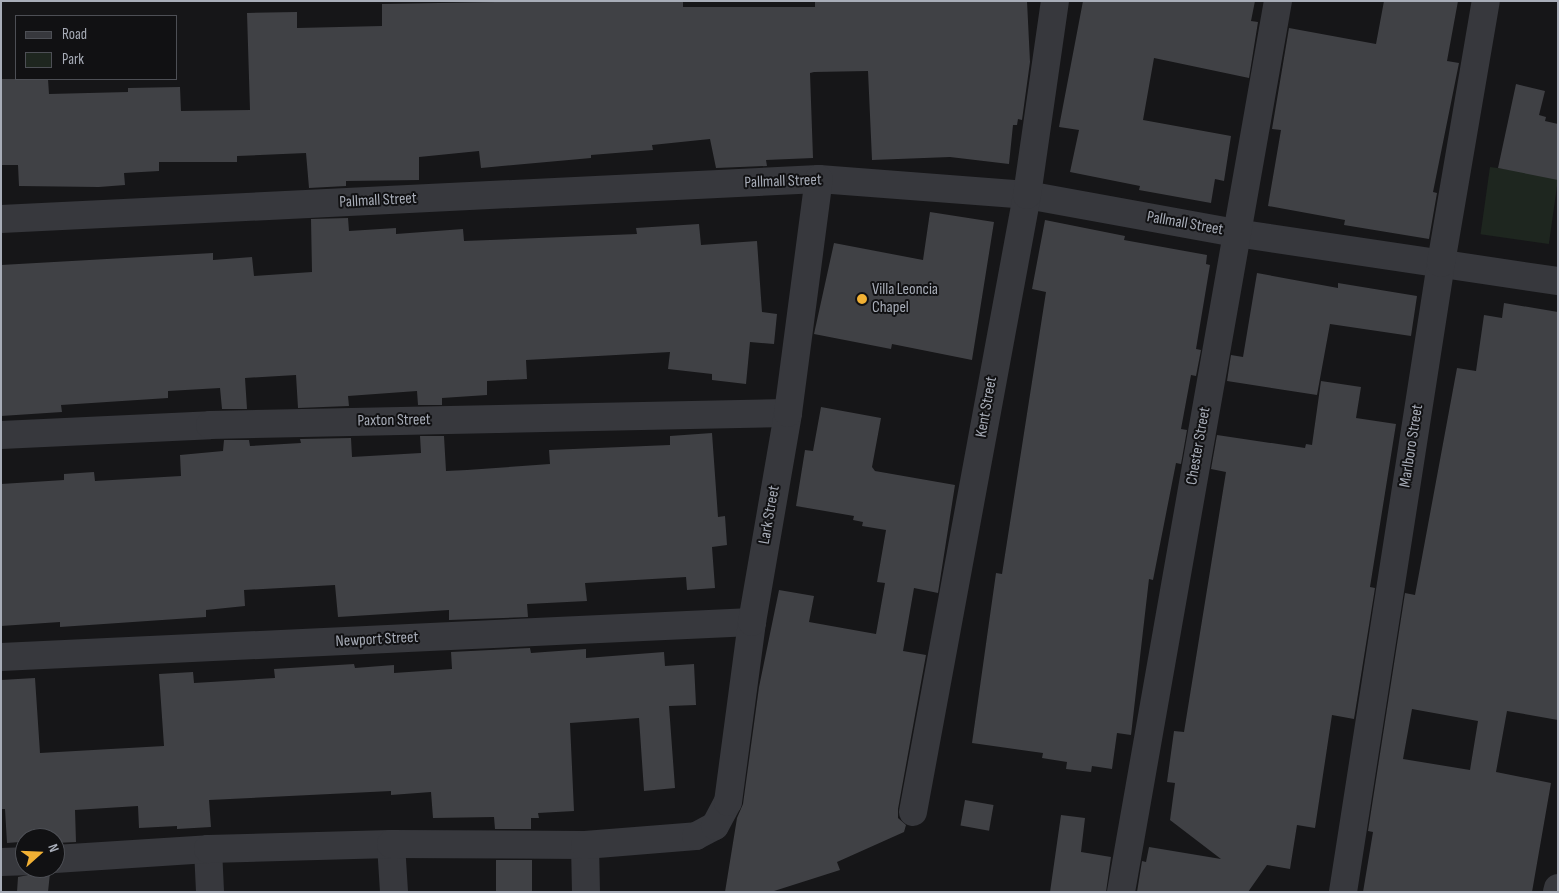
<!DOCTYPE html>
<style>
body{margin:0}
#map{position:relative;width:1559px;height:893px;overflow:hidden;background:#161618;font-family:"Sofia Sans Condensed",sans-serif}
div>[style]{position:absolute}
.green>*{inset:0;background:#1e261f;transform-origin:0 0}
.building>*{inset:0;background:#404145;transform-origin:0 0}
.street>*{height:28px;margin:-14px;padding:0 14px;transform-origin:14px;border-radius:14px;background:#37383d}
.dots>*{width:14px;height:14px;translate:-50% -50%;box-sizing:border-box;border:2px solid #111113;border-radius:50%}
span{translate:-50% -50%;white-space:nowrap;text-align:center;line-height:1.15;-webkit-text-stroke:4px #111113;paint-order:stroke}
.street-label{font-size:16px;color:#a8adb8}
.poi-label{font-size:16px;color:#a8adb8}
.left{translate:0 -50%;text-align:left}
.frame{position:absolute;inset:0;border:2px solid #a8adb8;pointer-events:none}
.legend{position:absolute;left:15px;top:15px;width:162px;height:65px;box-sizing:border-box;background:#111113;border:1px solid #4d4f55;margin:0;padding:6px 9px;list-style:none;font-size:15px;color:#a8adb8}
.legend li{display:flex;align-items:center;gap:10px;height:25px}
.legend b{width:25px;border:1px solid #4d4f55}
.north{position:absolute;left:15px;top:828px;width:50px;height:50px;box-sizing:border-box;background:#111113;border:1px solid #4d4f55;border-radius:50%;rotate:70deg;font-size:14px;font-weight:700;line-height:20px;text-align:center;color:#a8adb8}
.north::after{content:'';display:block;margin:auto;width:18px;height:22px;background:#f2b134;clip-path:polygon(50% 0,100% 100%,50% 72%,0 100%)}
</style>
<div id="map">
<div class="green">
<i style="left:1490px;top:167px;width:69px;height:68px;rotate:8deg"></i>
</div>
<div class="building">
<i style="clip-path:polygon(549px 1px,683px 1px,683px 7px,815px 7px,815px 1px,1027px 1px,1030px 62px,1022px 120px,1018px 119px,1017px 125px,1013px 125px,1009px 164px,950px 157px,872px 160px,868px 71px,814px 72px,810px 73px,813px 158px,766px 160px,767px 166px,716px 168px,710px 139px,652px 145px,653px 150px,591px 155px,591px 158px,481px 168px,479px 151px,419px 157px,419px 180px,346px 181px,346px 186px,309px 188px,306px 153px,237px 156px,237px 162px,159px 162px,159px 171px,124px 173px,125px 185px,99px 187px,19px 186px,18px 165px,1px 165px,1px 79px,48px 79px,49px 94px,128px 92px,128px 88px,180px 87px,181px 111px,250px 110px,247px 13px,297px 12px,297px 28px,382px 26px,382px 4px)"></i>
<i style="clip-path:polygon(1083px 1px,1255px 1px,1251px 21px,1258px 22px,1249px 78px,1154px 58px,1143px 120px,1231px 136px,1224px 181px,1215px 179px,1211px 203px,1139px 190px,1140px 186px,1070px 172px,1079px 130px,1059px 127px)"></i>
<i style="clip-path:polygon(1384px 1px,1458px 1px,1447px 61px,1459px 63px,1433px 192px,1437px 193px,1429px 239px,1344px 225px,1345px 220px,1268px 206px,1281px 130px,1272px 129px,1289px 28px,1376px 44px)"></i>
<i style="clip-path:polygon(1516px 84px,1545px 91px,1539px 115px,1546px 117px,1545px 121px,1558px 124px,1558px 180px,1498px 168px)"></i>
<i style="clip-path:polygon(930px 212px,994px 222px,972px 360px,892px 344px,891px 349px,814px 334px,834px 243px,923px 260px)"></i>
<i style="clip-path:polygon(348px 218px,349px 231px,396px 228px,396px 234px,463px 229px,464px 241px,637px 234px,636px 228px,699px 224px,701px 245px,757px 241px,762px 312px,777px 314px,774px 344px,750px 342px,746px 384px,712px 380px,712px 374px,668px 369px,670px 352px,526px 360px,527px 379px,487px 381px,487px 395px,442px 398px,442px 405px,418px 405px,417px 391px,348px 396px,349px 406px,298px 408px,296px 375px,245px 378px,247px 409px,222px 409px,220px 388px,168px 391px,168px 398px,61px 405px,62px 412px,1px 416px,1px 265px,213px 253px,213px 260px,252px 257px,254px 276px,312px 272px,311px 219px)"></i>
<i style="clip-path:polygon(1045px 220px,1125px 236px,1124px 240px,1207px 255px,1206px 264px,1210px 265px,1196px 349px,1201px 350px,1196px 376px,1191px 375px,1181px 429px,1187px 430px,1181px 464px,1176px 463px,1153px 580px,1149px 579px,1131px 735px,1117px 733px,1112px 769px,1092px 766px,1091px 772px,1066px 769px,1067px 762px,1042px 758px,1043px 753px,972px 743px,996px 573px,1002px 574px,1046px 292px,1032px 289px)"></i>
<i style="clip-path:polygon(1257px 273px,1338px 288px,1338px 283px,1417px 296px,1411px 336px,1330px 324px,1317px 395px,1227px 381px,1231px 355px,1243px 357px)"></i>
<i style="clip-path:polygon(evenodd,1504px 303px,1558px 312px,1558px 720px,1507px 711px,1496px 772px,1551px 783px,1532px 892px,1363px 892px,1373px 832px,1368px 831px,1405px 593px,1415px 595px,1457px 368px,1476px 371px,1484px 315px,1502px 318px,1504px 303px,1412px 709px,1478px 721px,1470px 770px,1403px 759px,1412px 709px)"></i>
<i style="clip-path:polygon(1321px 381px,1361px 387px,1356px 418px,1396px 424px,1370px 587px,1375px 588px,1354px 719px,1332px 715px,1315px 828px,1297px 825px,1290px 869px,1267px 865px,1248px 892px,1137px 892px,1142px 861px,1146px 862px,1149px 847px,1221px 859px,1170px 820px,1175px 783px,1167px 782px,1174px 731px,1184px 732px,1226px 472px,1211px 469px,1217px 435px,1305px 448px,1306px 444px,1312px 445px)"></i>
<i style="clip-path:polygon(821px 407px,881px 418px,872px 467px,875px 471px,955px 485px,938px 593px,914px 588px,903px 651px,926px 655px,898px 809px,898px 818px,906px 825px,904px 832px,837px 862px,840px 870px,771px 892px,725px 892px,737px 818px,743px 804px,759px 687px,779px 590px,814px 596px,809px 622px,876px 634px,885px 583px,877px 582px,886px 530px,862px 526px,863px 522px,853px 520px,854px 516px,796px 506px,805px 450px,813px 451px)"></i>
<i style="clip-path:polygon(712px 433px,718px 517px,725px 516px,727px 545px,712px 547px,715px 588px,687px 590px,686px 577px,585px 583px,587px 601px,527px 604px,528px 617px,449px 620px,449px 610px,338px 617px,335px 585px,244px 590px,245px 606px,206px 610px,206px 617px,60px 627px,60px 622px,1px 626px,1px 484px,64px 480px,64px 474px,94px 472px,95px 481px,181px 476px,180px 455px,223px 451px,224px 440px,249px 440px,250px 446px,301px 443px,300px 439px,351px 438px,352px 457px,421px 453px,420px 436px,444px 436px,446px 471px,467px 470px,550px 464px,549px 450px,670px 445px,670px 436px)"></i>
<i style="clip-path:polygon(530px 648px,531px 653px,586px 649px,586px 658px,664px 652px,665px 666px,694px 664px,696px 705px,669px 706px,675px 788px,644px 791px,639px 718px,570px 723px,574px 811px,538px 813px,539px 818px,531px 818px,531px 829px,495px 829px,494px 817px,433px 818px,431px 792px,391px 795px,391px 791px,209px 800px,211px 827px,177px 829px,177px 826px,139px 828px,138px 806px,75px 810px,76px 842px,55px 843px,55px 838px,25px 838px,25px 845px,20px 846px,20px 842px,7px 843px,5px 809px,1px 809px,1px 680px,35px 678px,40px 753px,164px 746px,159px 674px,193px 672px,194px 683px,275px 678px,274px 669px,354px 664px,355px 668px,394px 665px,394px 673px,452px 669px,451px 652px)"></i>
<i style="left:965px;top:800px;width:29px;height:26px;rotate:10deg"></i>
<i style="clip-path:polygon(1061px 815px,1085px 818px,1081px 852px,1111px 857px,1106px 892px,1050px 892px)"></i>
<i style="left:496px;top:860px;width:36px;height:32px"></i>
<i style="clip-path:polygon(39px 868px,50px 873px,48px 892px,17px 892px,18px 877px,33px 874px)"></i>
</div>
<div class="street">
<i style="left:1px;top:219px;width:819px;rotate:-2.8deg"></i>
<i style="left:819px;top:179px;width:209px;rotate:4.4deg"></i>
<i style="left:1027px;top:195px;width:212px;rotate:10.3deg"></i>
<i style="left:1236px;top:233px;width:326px;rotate:8.5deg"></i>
<i style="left:1px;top:435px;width:209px;rotate:-2.7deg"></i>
<i style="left:210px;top:425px;width:578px;rotate:-1.19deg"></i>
<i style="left:1px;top:657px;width:752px;rotate:-2.67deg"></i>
<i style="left:913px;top:812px;width:627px;rotate:-79.53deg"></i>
<i style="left:1027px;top:195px;width:196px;rotate:-81.8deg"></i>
<i style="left:391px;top:844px;width:48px;rotate:86.4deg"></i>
<i style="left:585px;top:845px;width:47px;rotate:88.8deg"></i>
<i style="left:208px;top:849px;width:43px;rotate:87.3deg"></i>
<i style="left:55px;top:859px;width:153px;rotate:-3.7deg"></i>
<i style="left:208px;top:849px;width:183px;rotate:-1.6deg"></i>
<i style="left:391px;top:844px;width:194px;rotate:0.3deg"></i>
<i style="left:585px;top:845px;width:111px;rotate:-4.6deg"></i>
<i style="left:696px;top:836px;width:21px;rotate:-28deg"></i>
<i style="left:715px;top:826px;width:27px;rotate:-62deg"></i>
<i style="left:728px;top:802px;width:182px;rotate:-82.4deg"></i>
<i style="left:752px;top:622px;width:212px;rotate:-80.2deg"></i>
<i style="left:788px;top:413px;width:236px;rotate:-82.5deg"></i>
<i style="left:1px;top:862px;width:24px;rotate:-2deg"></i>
<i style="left:1121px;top:892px;width:905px;rotate:-80.01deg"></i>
<i style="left:1343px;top:892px;width:637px;rotate:-81.14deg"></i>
<i style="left:1441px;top:263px;width:266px;rotate:-80.3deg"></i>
<i style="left:1557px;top:892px;width:4px;rotate:-76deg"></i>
</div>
<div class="dots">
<i style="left:862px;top:299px;background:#f2b134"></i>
</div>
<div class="street-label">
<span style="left:783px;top:182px;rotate:-2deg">Pallmall Street</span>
<span style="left:378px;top:201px;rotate:-3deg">Pallmall Street</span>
<span style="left:1185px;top:224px;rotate:10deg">Pallmall Street</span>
<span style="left:987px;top:407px;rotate:-80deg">Kent Street</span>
<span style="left:394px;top:421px;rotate:-1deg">Paxton Street</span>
<span style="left:1199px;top:446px;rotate:-80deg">Chester Street</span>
<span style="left:1412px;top:446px;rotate:-81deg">Marlboro Street</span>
<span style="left:770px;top:515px;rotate:-80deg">Lark Street</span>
<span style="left:377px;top:640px;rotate:-3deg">Newport Street</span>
</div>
<div class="poi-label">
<span class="left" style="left:872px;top:299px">Villa Leoncia<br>Chapel</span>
</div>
<div class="frame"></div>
<ul class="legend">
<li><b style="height:6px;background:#37383d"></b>Road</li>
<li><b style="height:14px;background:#1e261f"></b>Park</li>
</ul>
<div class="north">N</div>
</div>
